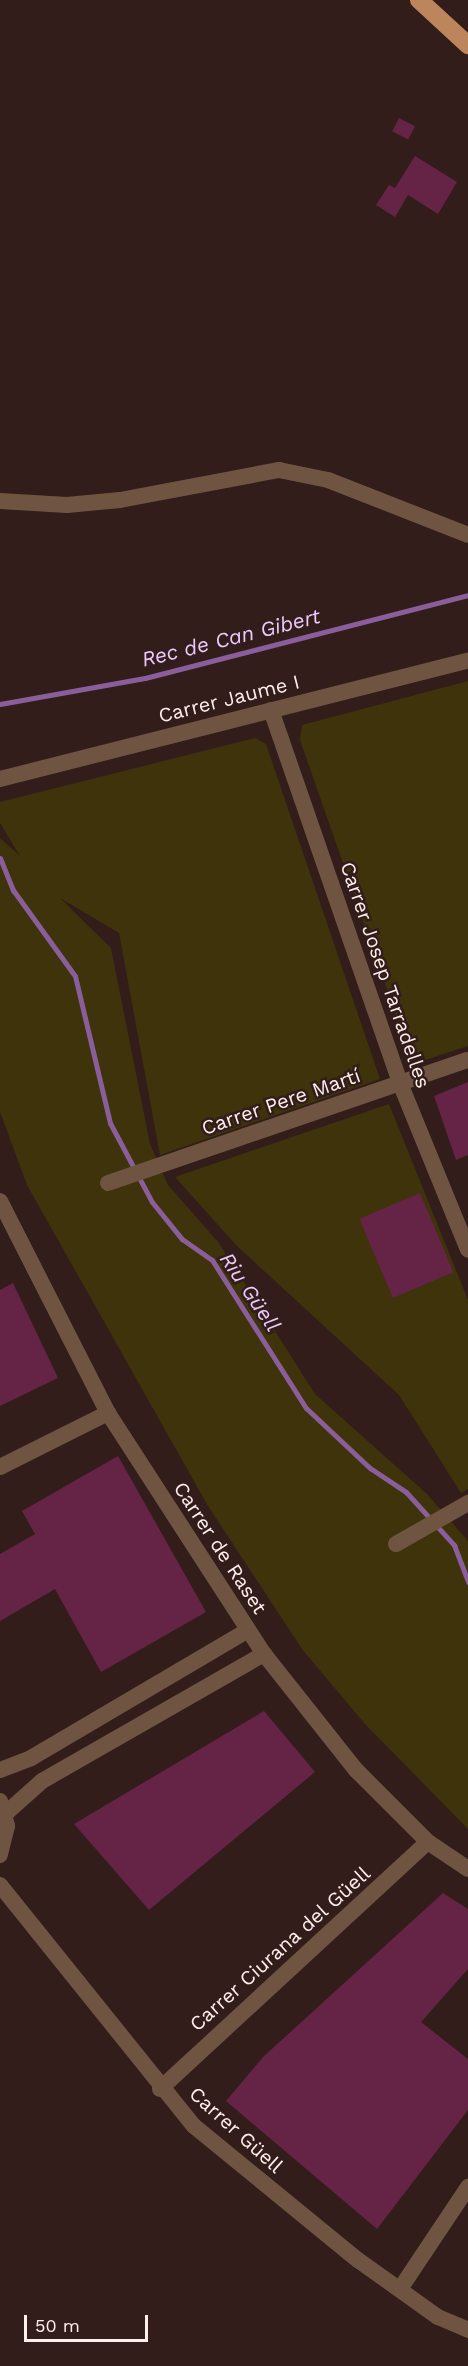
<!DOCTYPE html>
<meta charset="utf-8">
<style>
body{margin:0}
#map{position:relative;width:468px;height:2366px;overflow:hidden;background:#321d1b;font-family:"Work Sans",sans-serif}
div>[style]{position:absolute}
.green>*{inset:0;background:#3e330a}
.stream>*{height:5px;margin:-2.5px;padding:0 2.5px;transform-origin:2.5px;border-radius:2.5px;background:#895e9b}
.building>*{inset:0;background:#652346;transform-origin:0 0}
.street>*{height:16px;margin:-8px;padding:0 8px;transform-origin:8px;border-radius:8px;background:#6f5541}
.primary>*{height:18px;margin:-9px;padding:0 9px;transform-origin:9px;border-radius:9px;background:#bc855c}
span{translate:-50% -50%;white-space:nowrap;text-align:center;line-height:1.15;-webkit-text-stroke:5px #321d1b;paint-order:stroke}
.street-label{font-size:20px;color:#feeeec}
.water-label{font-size:21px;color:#eec9fd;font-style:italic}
.scale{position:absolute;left:24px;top:2315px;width:124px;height:27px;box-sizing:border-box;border:3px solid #feeeec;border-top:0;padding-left:8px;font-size:18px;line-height:21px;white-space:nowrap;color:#feeeec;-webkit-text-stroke:4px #321d1b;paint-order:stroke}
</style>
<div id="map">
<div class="green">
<i style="clip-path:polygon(468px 681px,468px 1046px,413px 1064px,300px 740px,302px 725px)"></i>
<i style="clip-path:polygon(255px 738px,266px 744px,380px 1079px,160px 1155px,119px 933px,60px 898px,111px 948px,150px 1144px,168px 1185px,219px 1243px,315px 1394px,427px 1494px,468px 1541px,468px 1829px,364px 1723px,302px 1649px,208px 1506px,27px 1185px,0 1112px,0 838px,20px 856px,0 823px,0 802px)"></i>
<i style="clip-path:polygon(389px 1104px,468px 1300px,468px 1489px,461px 1493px,399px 1395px,237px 1246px,175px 1177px)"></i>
</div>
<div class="stream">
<i style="left:0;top:704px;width:147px;rotate:-10.2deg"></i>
<i style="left:145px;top:678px;width:333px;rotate:-14.4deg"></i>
<i style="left:0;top:858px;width:35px;rotate:68deg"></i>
<i style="left:13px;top:890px;width:106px;rotate:54.2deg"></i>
<i style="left:75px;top:976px;width:151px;rotate:76.6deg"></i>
<i style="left:110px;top:1123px;width:89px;rotate:62deg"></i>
<i style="left:152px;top:1202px;width:48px;rotate:51deg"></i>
<i style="left:182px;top:1239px;width:37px;rotate:35deg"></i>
<i style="left:212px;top:1260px;width:175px;rotate:57.6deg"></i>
<i style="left:306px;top:1408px;width:88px;rotate:43.2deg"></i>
<i style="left:370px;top:1468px;width:43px;rotate:33.7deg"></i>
<i style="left:406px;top:1492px;width:72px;rotate:47.8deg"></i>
<i style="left:454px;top:1545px;width:40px;rotate:69deg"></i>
</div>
<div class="building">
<i style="left:399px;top:118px;width:18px;height:15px;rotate:27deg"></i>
<i style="clip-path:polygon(415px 156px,457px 182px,438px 214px,408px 195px,395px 217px,376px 205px,389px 185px,395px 188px)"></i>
<i style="clip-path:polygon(468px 1082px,468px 1155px,456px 1160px,434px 1096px)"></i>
<i style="left:420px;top:1193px;width:86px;height:66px;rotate:67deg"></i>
<i style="clip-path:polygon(13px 1283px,58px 1378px,0 1406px,0 1290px)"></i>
<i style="clip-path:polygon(118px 1456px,206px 1612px,101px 1672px,55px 1589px,0 1621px,0 1554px,35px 1534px,22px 1511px)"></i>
<i style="clip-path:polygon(264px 1711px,315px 1772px,149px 1910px,74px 1824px)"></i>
<i style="clip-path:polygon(443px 1893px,468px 1909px,468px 1969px,421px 2022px,468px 2059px,468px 2110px,377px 2229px,226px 2101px,263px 2057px)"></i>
</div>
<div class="street">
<i style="left:0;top:501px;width:67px;rotate:3.4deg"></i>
<i style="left:67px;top:505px;width:53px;rotate:-5.4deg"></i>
<i style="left:120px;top:500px;width:162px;rotate:-10.7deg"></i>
<i style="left:279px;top:470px;width:50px;rotate:11.5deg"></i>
<i style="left:328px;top:480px;width:150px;rotate:21.4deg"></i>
<i style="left:271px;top:710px;width:395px;rotate:70.9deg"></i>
<i style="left:400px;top:1083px;width:180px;rotate:67.8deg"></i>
<i style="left:0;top:779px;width:483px;rotate:-14.2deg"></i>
<i style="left:108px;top:1183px;width:380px;rotate:-18.9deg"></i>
<i style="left:0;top:1201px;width:238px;rotate:63deg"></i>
<i style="left:108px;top:1413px;width:287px;rotate:57.1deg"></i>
<i style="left:264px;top:1654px;width:148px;rotate:51.6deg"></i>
<i style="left:356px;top:1770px;width:102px;rotate:45deg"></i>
<i style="left:428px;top:1842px;width:48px;rotate:34deg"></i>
<i style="left:0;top:1467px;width:121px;rotate:-26.6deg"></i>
<i style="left:396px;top:1544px;width:83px;rotate:-29.7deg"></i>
<i style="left:0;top:1770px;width:33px;rotate:-21deg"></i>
<i style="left:31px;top:1758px;width:251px;rotate:-30.5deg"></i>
<i style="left:0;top:1801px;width:26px;rotate:74deg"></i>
<i style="left:7px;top:1826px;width:30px;rotate:104deg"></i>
<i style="left:5px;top:1814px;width:50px;rotate:-41.7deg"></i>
<i style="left:42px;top:1781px;width:256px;rotate:-29.8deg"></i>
<i style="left:0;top:1885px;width:309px;rotate:51.2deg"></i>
<i style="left:194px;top:2126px;width:212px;rotate:39.3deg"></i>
<i style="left:358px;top:2260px;width:98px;rotate:35.5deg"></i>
<i style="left:438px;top:2317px;width:33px;rotate:23deg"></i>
<i style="left:160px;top:2089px;width:364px;rotate:-42.7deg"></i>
<i style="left:400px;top:2289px;width:123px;rotate:-56.3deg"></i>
</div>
<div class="primary">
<i style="left:419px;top:0;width:67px;rotate:42.6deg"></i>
</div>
<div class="street-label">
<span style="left:229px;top:699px;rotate:-14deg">Carrer Jaume I</span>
<span style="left:385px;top:975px;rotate:71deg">Carrer Josep Tarradelles</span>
<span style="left:281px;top:1102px;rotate:-19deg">Carrer Pere Martí</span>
<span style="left:220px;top:1548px;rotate:57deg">Carrer de Raset</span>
<span style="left:280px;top:1949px;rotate:-42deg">Carrer Ciurana del Güell</span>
<span style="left:236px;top:2130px;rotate:42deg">Carrer Güell</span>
</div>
<div class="water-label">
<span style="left:231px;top:638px;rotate:-14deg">Rec de Can Gibert</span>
<span style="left:250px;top:1292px;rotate:56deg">Riu Güell</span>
</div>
<div class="scale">50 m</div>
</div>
